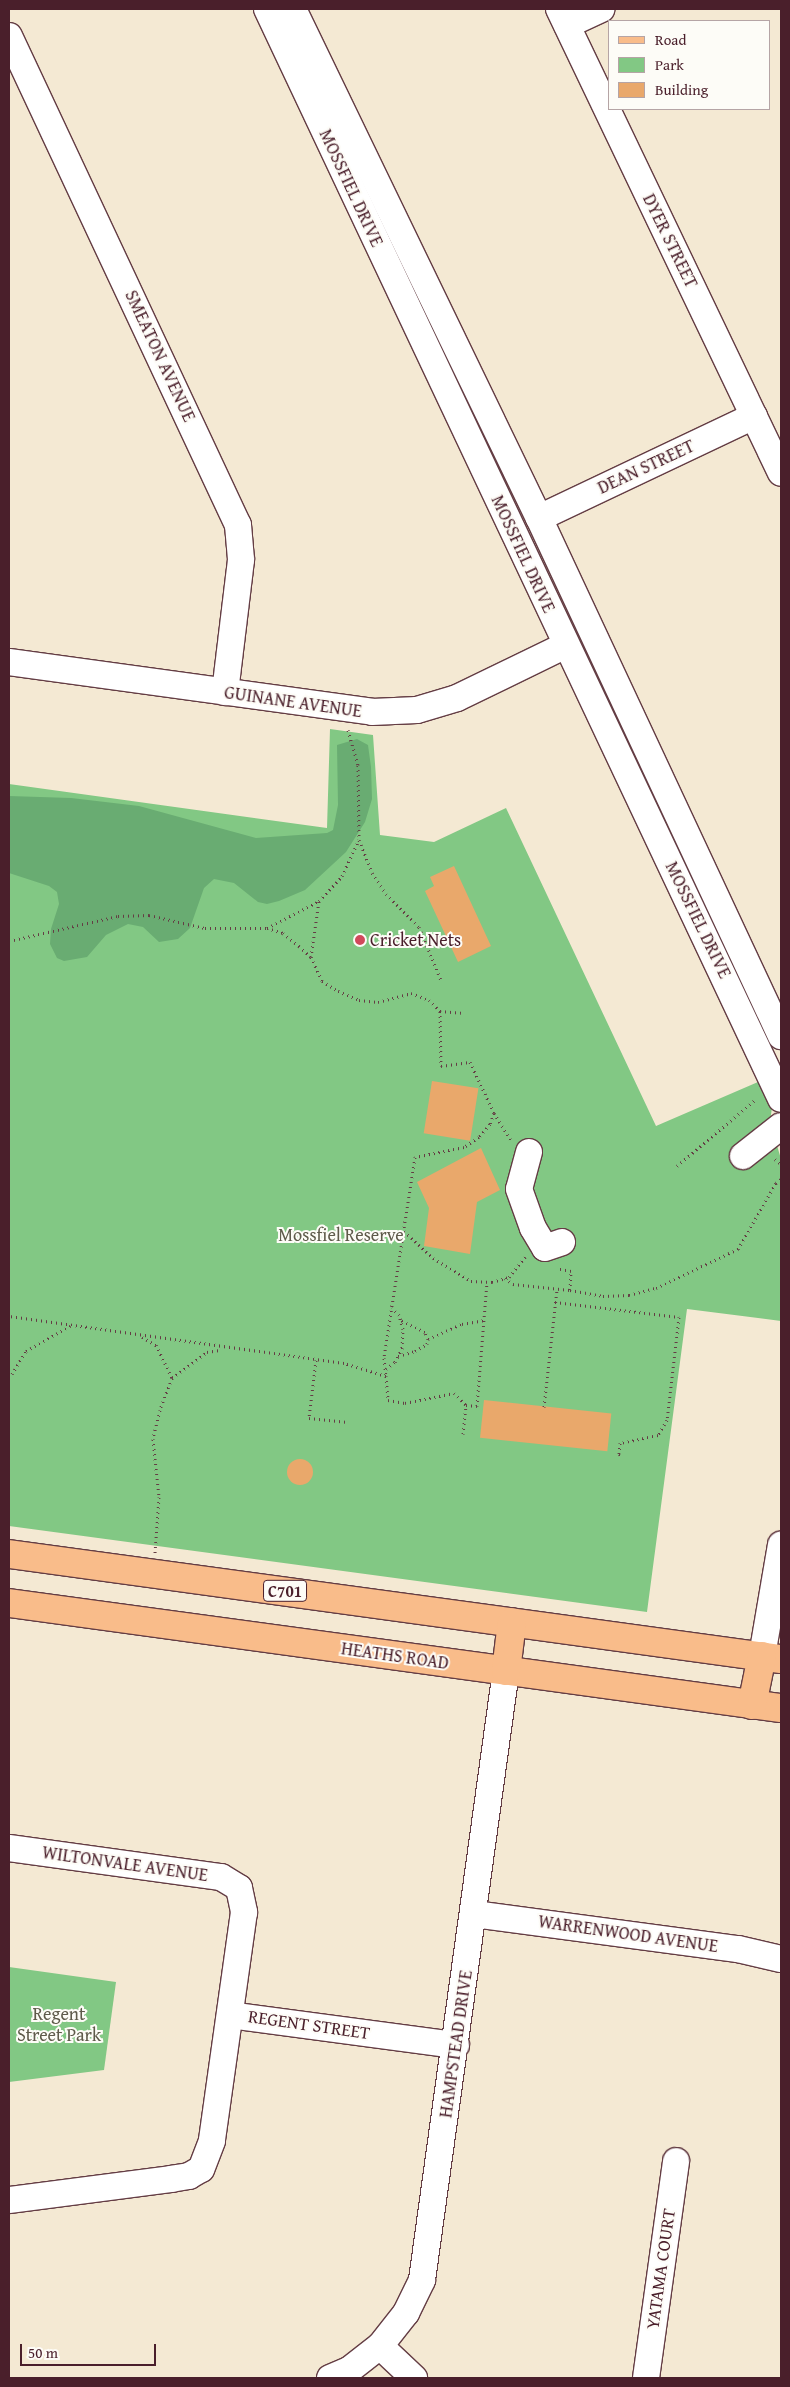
<!DOCTYPE html>
<style>
body{margin:0}
#map{position:relative;width:790px;height:2387px;overflow:hidden;background:#f4e9d3;font-family:"Gentium Book Plus",serif}
div>[style]{position:absolute}
.green>*{inset:0;background:#82c884}
.forest>*{inset:0;background:#69ac72}
.building>*{inset:0;background:#e9a86b;transform-origin:0 0}
.round{border-radius:50%}
.path>*{height:3px;margin-top:-1.5px;transform-origin:0;background:repeating-linear-gradient(90deg,#643d44 0 1px,transparent 0 5px)}
.roads{filter:drop-shadow(1px 0 #643d44) drop-shadow(-1px 0 #643d44) drop-shadow(0 1px #643d44) drop-shadow(0 -1px #643d44)}
.minor>*{height:26px;margin:-13px;padding:0 13px;transform-origin:13px;border-radius:13px;background:#fff}
.major>*{height:28px;margin:-14px;padding:0 14px;transform-origin:14px;border-radius:14px;background:#f9bc8a}
.dots>*{width:14px;height:14px;translate:-50% -50%;box-sizing:border-box;border:2px solid #fdfcf7;border-radius:50%}
span{translate:-50% -50%;white-space:nowrap;text-align:center;line-height:1.15;-webkit-text-stroke:4px #fdfcf7;paint-order:stroke}
.shield-label span{padding:1px 4px;background:#fdfcf7;border:1px solid;border-radius:4px;-webkit-text-stroke-width:0}
.shield-label{font-size:16px;color:#4a1f2b;font-weight:700}
.street-label{font-size:18px;color:#4a1f2b}
.poi-label{font-size:18px;color:#4a1f2b}
.left{translate:0 -50%;text-align:left}
.park-label{font-size:18px;color:#5e5a4a}
.frame{position:absolute;inset:0;border:10px solid #4a1f2b;pointer-events:none}
.legend{position:absolute;left:608px;top:20px;width:162px;height:90px;box-sizing:border-box;background:#fdfcf7;border:1px solid #b5a4a5;margin:0;padding:6px 9px;list-style:none;font-size:15px;color:#4a1f2b}
.legend li{display:flex;align-items:center;gap:10px;height:25px}
.legend b{width:25px;border:1px solid #b5a4a5}
.scale{position:absolute;left:20px;top:2344px;width:136px;height:22px;box-sizing:border-box;border:2px solid #4a1f2b;border-top:0;padding-left:6px;font-size:15px;line-height:18px;white-space:nowrap;color:#4a1f2b;-webkit-text-stroke:4px #fdfcf7;paint-order:stroke}
</style>
<div id="map">
<div class="green">
<i style="clip-path:polygon(330px 729px,373px 735px,380px 835px,434px 842px,506px 808px,656px 1126px,758px 1082px,773px 1100px,770px 1122px,781px 1159px,781px 1321px,687px 1309px,647px 1612px,9px 1526px,9px 784px,327px 828px)"></i>
<i style="clip-path:polygon(9px 1967px,116px 1982px,104px 2070px,9px 2082px)"></i>
</div>
<div class="forest">
<i style="clip-path:polygon(357px 739px,368px 745px,371px 767px,372px 799px,365px 822px,346px 852px,305px 890px,279px 901px,267px 904px,258px 902px,234px 883px,214px 879px,204px 888px,190px 928px,178px 939px,159px 942px,143px 927px,128px 924px,106px 935px,87px 957px,64px 961px,57px 958px,50px 944px,51px 929px,59px 904px,57px 892px,49px 886px,9px 873px,9px 796px,71px 798px,139px 806px,256px 838px,327px 833px,333px 830px,338px 805px,337px 745px)"></i>
</div>
<div class="building">
<i style="clip-path:polygon(454px 866px,491px 946px,458px 962px,425px 891px,434px 886px,430px 877px)"></i>
<i style="left:432px;top:1081px;width:47px;height:53px;rotate:9deg"></i>
<i style="clip-path:polygon(481px 1148px,500px 1190px,477px 1202px,470px 1254px,424px 1246px,429px 1208px,417px 1182px)"></i>
<i style="left:484px;top:1400px;width:128px;height:38px;rotate:6deg"></i>
<i class="round" style="left:287px;top:1459px;width:26px;height:26px"></i>
</div>
<div class="path">
<i style="left:348px;top:730px;width:36px;rotate:74deg"></i>
<i style="left:358px;top:765px;width:75px;rotate:89.2deg"></i>
<i style="left:267px;top:928px;width:59px;rotate:-27.4deg"></i>
<i style="left:9px;top:941px;width:112px;rotate:-12.9deg"></i>
<i style="left:118px;top:916px;width:31px;rotate:-2deg"></i>
<i style="left:149px;top:915px;width:57px;rotate:13.1deg"></i>
<i style="left:205px;top:928px;width:62px"></i>
<i style="left:267px;top:928px;width:17px;rotate:17deg"></i>
<i style="left:283px;top:933px;width:21px;rotate:39deg"></i>
<i style="left:299px;top:946px;width:16px;rotate:43deg"></i>
<i style="left:311px;top:957px;width:26px;rotate:65deg"></i>
<i style="left:322px;top:981px;width:19px;rotate:32deg"></i>
<i style="left:338px;top:991px;width:23px;rotate:23deg"></i>
<i style="left:359px;top:1000px;width:19px;rotate:6deg"></i>
<i style="left:378px;top:1002px;width:34px;rotate:-15deg"></i>
<i style="left:411px;top:993px;width:19px;rotate:21deg"></i>
<i style="left:429px;top:1000px;width:16px;rotate:45deg"></i>
<i style="left:440px;top:1011px;width:55px;rotate:89deg"></i>
<i style="left:441px;top:1066px;width:29px;rotate:-8deg"></i>
<i style="left:470px;top:1062px;width:56px;rotate:64.8deg"></i>
<i style="left:494px;top:1113px;width:12px;rotate:110deg"></i>
<i style="left:490px;top:1124px;width:17px;rotate:130deg"></i>
<i style="left:479px;top:1137px;width:18px;rotate:146deg"></i>
<i style="left:464px;top:1147px;width:50px;rotate:168.5deg"></i>
<i style="left:415px;top:1157px;width:203px;rotate:98.8deg"></i>
<i style="left:384px;top:1358px;width:18px;rotate:84deg"></i>
<i style="left:386px;top:1376px;width:44px;rotate:-162.8deg"></i>
<i style="left:344px;top:1363px;width:338px;rotate:-172deg"></i>
<i style="left:311px;top:957px;width:57px;rotate:-81.9deg"></i>
<i style="left:319px;top:901px;width:34px;rotate:-47deg"></i>
<i style="left:342px;top:876px;width:40px;rotate:-65deg"></i>
<i style="left:359px;top:840px;width:35px;rotate:68deg"></i>
<i style="left:372px;top:873px;width:25px;rotate:56deg"></i>
<i style="left:386px;top:894px;width:47px;rotate:45deg"></i>
<i style="left:419px;top:927px;width:57px;rotate:67.5deg"></i>
<i style="left:440px;top:1011px;width:21px;rotate:5deg"></i>
<i style="left:494px;top:1113px;width:34px;rotate:58deg"></i>
<i style="left:775px;top:1159px;width:8px;rotate:40deg"></i>
<i style="left:677px;top:1166px;width:104px;rotate:-40.3deg"></i>
<i style="left:404px;top:1231px;width:40px;rotate:43deg"></i>
<i style="left:433px;top:1258px;width:44px;rotate:31.2deg"></i>
<i style="left:471px;top:1281px;width:21px;rotate:3deg"></i>
<i style="left:492px;top:1282px;width:18px;rotate:-16deg"></i>
<i style="left:509px;top:1277px;width:26px;rotate:-51deg"></i>
<i style="left:505px;top:1278px;width:10px;rotate:37deg"></i>
<i style="left:513px;top:1284px;width:57px;rotate:6deg"></i>
<i style="left:570px;top:1290px;width:19px;rotate:-87deg"></i>
<i style="left:571px;top:1271px;width:15px;rotate:-169deg"></i>
<i style="left:570px;top:1290px;width:34px;rotate:10deg"></i>
<i style="left:603px;top:1296px;width:26px;rotate:-2deg"></i>
<i style="left:629px;top:1295px;width:28px;rotate:-15deg"></i>
<i style="left:656px;top:1288px;width:91px;rotate:-25.4deg"></i>
<i style="left:738px;top:1249px;width:76px;rotate:-60.1deg"></i>
<i style="left:776px;top:1183px;width:6px;rotate:-39deg"></i>
<i style="left:555px;top:1302px;width:125px;rotate:6.9deg"></i>
<i style="left:679px;top:1317px;width:104px;rotate:96.6deg"></i>
<i style="left:667px;top:1420px;width:17px;rotate:121deg"></i>
<i style="left:658px;top:1435px;width:39px;rotate:168deg"></i>
<i style="left:620px;top:1443px;width:11px;rotate:95deg"></i>
<i style="left:619px;top:1454px;width:4px;rotate:34deg"></i>
<i style="left:142px;top:1337px;width:16px;rotate:30deg"></i>
<i style="left:156px;top:1345px;width:37px;rotate:64deg"></i>
<i style="left:172px;top:1378px;width:34px;rotate:111deg"></i>
<i style="left:160px;top:1410px;width:30px;rotate:104deg"></i>
<i style="left:153px;top:1439px;width:58px;rotate:84.1deg"></i>
<i style="left:159px;top:1497px;width:56px;rotate:94.1deg"></i>
<i style="left:428px;top:1339px;width:37px;rotate:-24deg"></i>
<i style="left:462px;top:1324px;width:22px;rotate:-10deg"></i>
<i style="left:398px;top:1356px;width:18px;rotate:-16deg"></i>
<i style="left:415px;top:1351px;width:14px;rotate:-30deg"></i>
<i style="left:427px;top:1344px;width:5px;rotate:-79deg"></i>
<i style="left:428px;top:1339px;width:8px;rotate:-113deg"></i>
<i style="left:425px;top:1332px;width:28px;rotate:-154deg"></i>
<i style="left:316px;top:1360px;width:58px;rotate:96.9deg"></i>
<i style="left:309px;top:1418px;width:39px;rotate:6deg"></i>
<i style="left:386px;top:1369px;width:11px;rotate:-38deg"></i>
<i style="left:395px;top:1362px;width:16px;rotate:-63deg"></i>
<i style="left:402px;top:1348px;width:19px;rotate:-87deg"></i>
<i style="left:403px;top:1329px;width:15px;rotate:-106deg"></i>
<i style="left:399px;top:1315px;width:10px;rotate:-135deg"></i>
<i style="left:12px;top:1374px;width:27px;rotate:-59deg"></i>
<i style="left:26px;top:1351px;width:51px;rotate:-29.6deg"></i>
<i style="left:386px;top:1376px;width:24px;rotate:85deg"></i>
<i style="left:388px;top:1400px;width:17px;rotate:10deg"></i>
<i style="left:405px;top:1403px;width:50px;rotate:-11.5deg"></i>
<i style="left:454px;top:1393px;width:17px;rotate:45deg"></i>
<i style="left:466px;top:1405px;width:11px;rotate:5deg"></i>
<i style="left:477px;top:1406px;width:124px;rotate:-85.4deg"></i>
<i style="left:172px;top:1378px;width:44px;rotate:-36.6deg"></i>
<i style="left:207px;top:1352px;width:13px;rotate:-9deg"></i>
<i style="left:544px;top:1407px;width:119px;rotate:-83.7deg"></i>
<i style="left:463px;top:1434px;width:29px;rotate:-84deg"></i>
</div>
<div class="roads">
<div class="minor">
<i style="left:267px;top:9px;width:1205px;rotate:64.75deg"></i>
<i style="left:293px;top:9px;width:565px;rotate:64.21deg"></i>
<i style="left:539px;top:518px;width:572px;rotate:64.96deg"></i>
<i style="left:559px;top:9px;width:514px;rotate:64.43deg"></i>
<i style="left:567px;top:25px;width:38px;rotate:-25deg"></i>
<i style="left:9px;top:36px;width:540px;rotate:64.91deg"></i>
<i style="left:238px;top:525px;width:35px;rotate:85deg"></i>
<i style="left:241px;top:560px;width:133px;rotate:96.9deg"></i>
<i style="left:539px;top:518px;width:238px;rotate:-25.4deg"></i>
<i style="left:9px;top:662px;width:366px;rotate:7.8deg"></i>
<i style="left:372px;top:712px;width:45px;rotate:-2.5deg"></i>
<i style="left:417px;top:710px;width:42px;rotate:-16.7deg"></i>
<i style="left:457px;top:698px;width:121px;rotate:-25.9deg"></i>
<i style="left:529px;top:1152px;width:38px;rotate:105deg"></i>
<i style="left:519px;top:1189px;width:41px;rotate:70.3deg"></i>
<i style="left:533px;top:1228px;width:23px;rotate:59deg"></i>
<i style="left:545px;top:1248px;width:18px;rotate:-19deg"></i>
<i style="left:743px;top:1156px;width:48px;rotate:-38.3deg"></i>
<i style="left:762px;top:1656px;width:113px;rotate:-80.3deg"></i>
<i style="left:9px;top:1848px;width:214px;rotate:7.8deg"></i>
<i style="left:221px;top:1877px;width:21px;rotate:31deg"></i>
<i style="left:239px;top:1888px;width:25px;rotate:78deg"></i>
<i style="left:244px;top:1912px;width:231px;rotate:98deg"></i>
<i style="left:212px;top:2141px;width:30px;rotate:111deg"></i>
<i style="left:201px;top:2169px;width:14px;rotate:150deg"></i>
<i style="left:189px;top:2176px;width:18px;rotate:171deg"></i>
<i style="left:171px;top:2179px;width:163px;rotate:172.6deg"></i>
<i style="left:474px;top:1914px;width:266px;rotate:7.6deg"></i>
<i style="left:738px;top:1949px;width:44px;rotate:13.1deg"></i>
<i style="left:230px;top:2015px;width:228px;rotate:7.6deg"></i>
<i style="left:380px;top:2346px;width:47px;rotate:43.3deg"></i>
<i style="left:330px;top:2378px;width:21px;rotate:-23deg"></i>
<i style="left:349px;top:2370px;width:39px;rotate:-38deg"></i>
<i style="left:380px;top:2346px;width:42px;rotate:-51.8deg"></i>
<i style="left:406px;top:2313px;width:37px;rotate:-64deg"></i>
<i style="left:422px;top:2280px;width:615px;rotate:-82.15deg"></i>
<i style="left:646px;top:2378px;width:219px;rotate:-82.1deg"></i>
</div>
<div class="major">
<i style="left:9px;top:1554px;width:779px;rotate:7.75deg"></i>
<i style="left:9px;top:1603px;width:779px;rotate:7.75deg"></i>
<i style="left:506px;top:1671px;width:49px;rotate:-83deg"></i>
<i style="left:752px;top:1705px;width:50px;rotate:-78.5deg"></i>
</div>
</div>
<div class="dots">
<i style="left:360px;top:940px;background:#d1495b"></i>
</div>
<div class="shield-label">
<span style="left:285px;top:1591px">C701</span>
</div>
<div class="street-label">
<span style="left:351px;top:188px;rotate:65deg">MOSSFIEL DRIVE</span>
<span style="left:670px;top:241px;rotate:64deg">DYER STREET</span>
<span style="left:160px;top:356px;rotate:65deg">SMEATON AVENUE</span>
<span style="left:646px;top:467px;rotate:-25deg">DEAN STREET</span>
<span style="left:523px;top:554px;rotate:65deg">MOSSFIEL DRIVE</span>
<span style="left:293px;top:702px;rotate:8deg">GUINANE AVENUE</span>
<span style="left:698px;top:920px;rotate:64deg">MOSSFIEL DRIVE</span>
<span style="left:395px;top:1656px;rotate:8deg">HEATHS ROAD</span>
<span style="left:125px;top:1864px;rotate:8deg">WILTONVALE AVENUE</span>
<span style="left:628px;top:1934px;rotate:8deg">WARRENWOOD AVENUE</span>
<span style="left:309px;top:2025px;rotate:8deg">REGENT STREET</span>
<span style="left:456px;top:2044px;rotate:-82deg">HAMPSTEAD DRIVE</span>
<span style="left:661px;top:2269px;rotate:-82deg">YATAMA COURT</span>
</div>
<div class="poi-label">
<span class="left" style="left:370px;top:940px">Cricket Nets</span>
</div>
<div class="park-label">
<span style="left:341px;top:1235px">Mossfiel Reserve</span>
<span style="left:59px;top:2025px">Regent<br>Street Park</span>
</div>
<div class="frame"></div>
<ul class="legend">
<li><b style="height:6px;background:#f9bc8a"></b>Road</li>
<li><b style="height:14px;background:#82c884"></b>Park</li>
<li><b style="height:14px;background:#e9a86b"></b>Building</li>
</ul>
<div class="scale">50 m</div>
</div>
